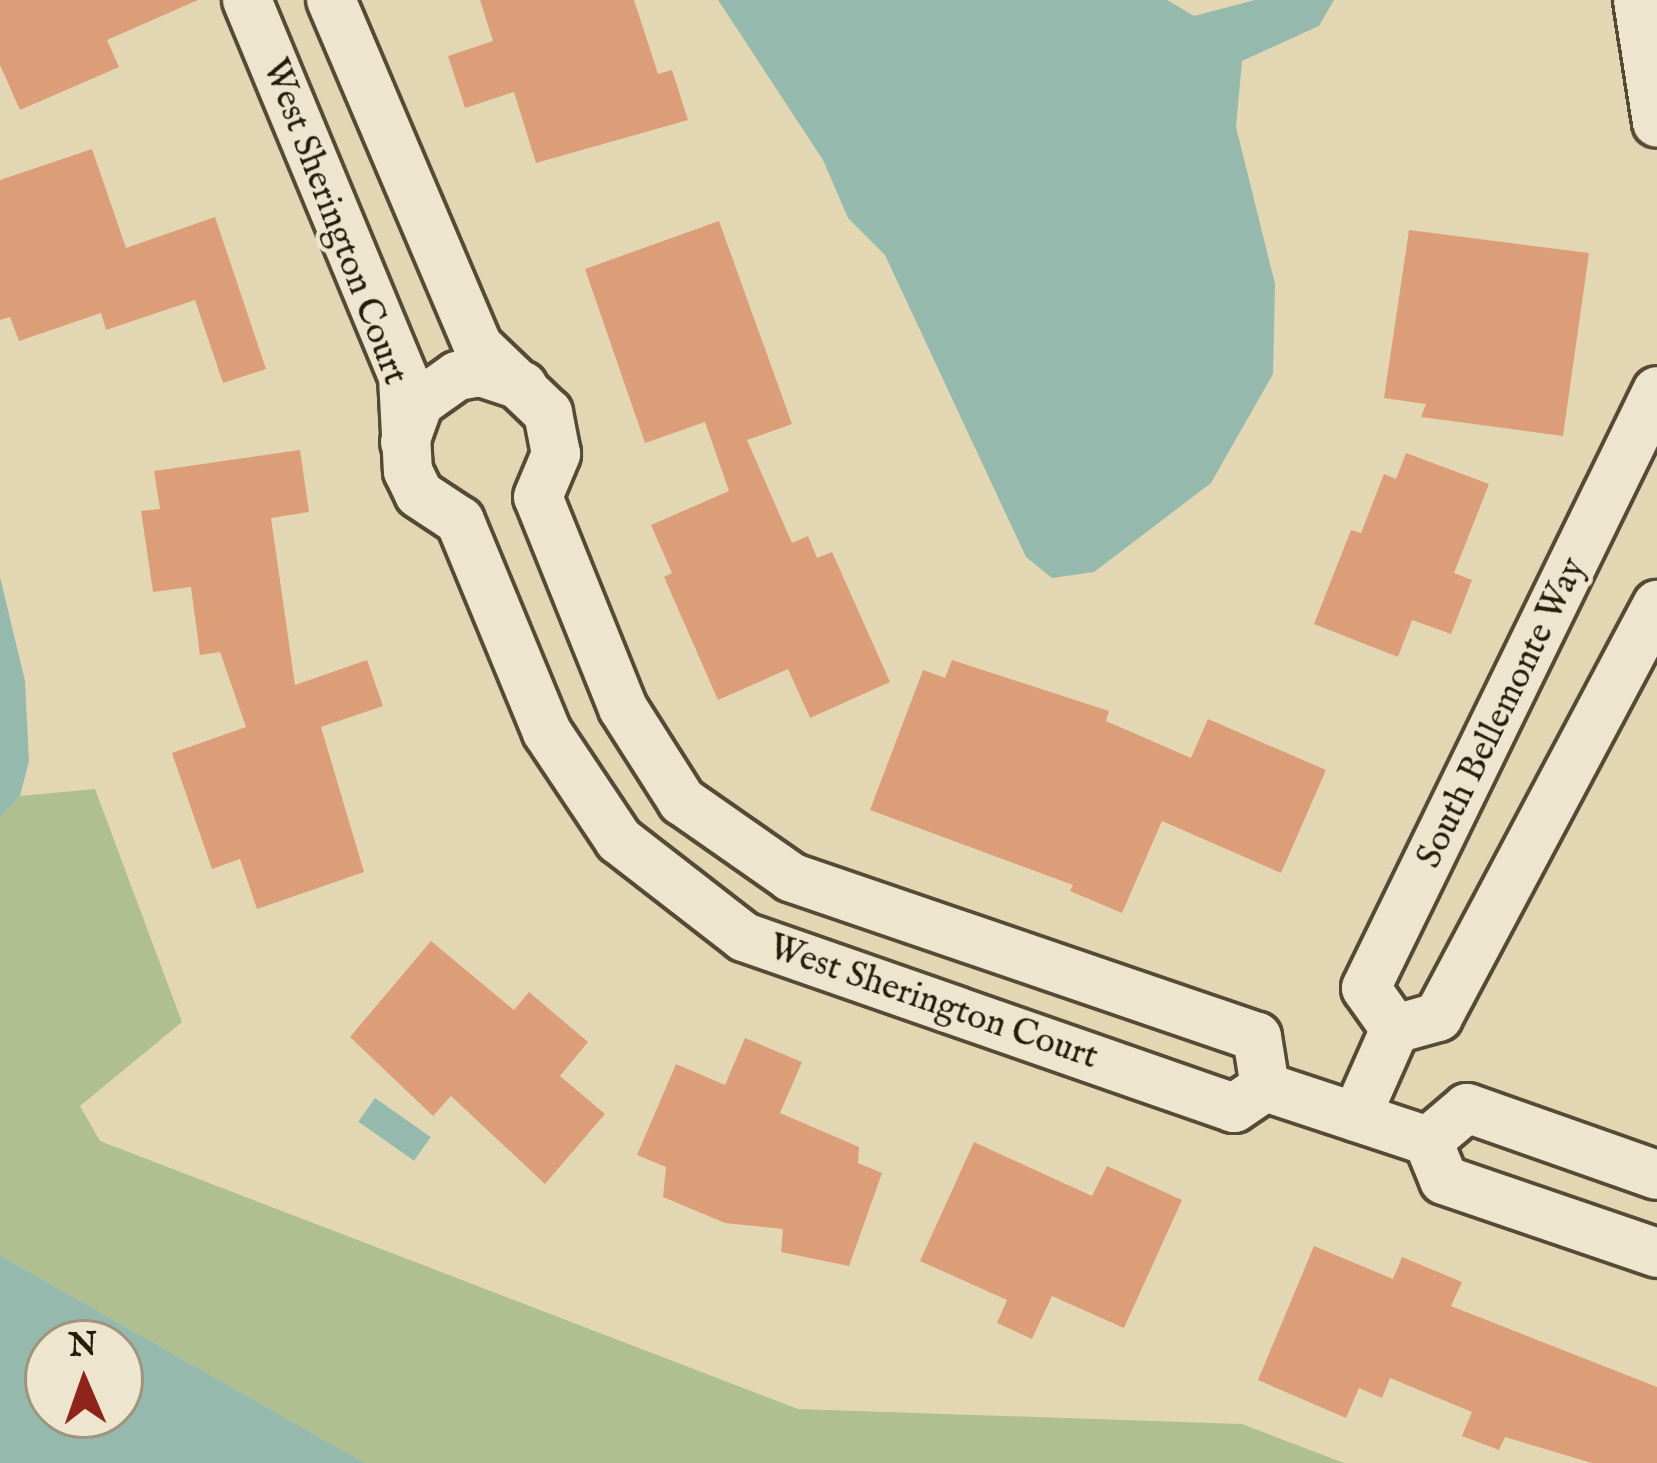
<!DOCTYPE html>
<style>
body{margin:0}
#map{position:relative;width:1657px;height:1463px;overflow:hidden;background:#e3d7b3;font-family:"IM FELL English",serif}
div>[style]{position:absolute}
.green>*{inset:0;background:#b0bf8f}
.water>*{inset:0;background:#95baad;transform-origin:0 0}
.building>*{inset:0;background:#dc9e79}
.roads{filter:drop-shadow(3px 0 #564a36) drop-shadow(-3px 0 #564a36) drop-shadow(0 3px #564a36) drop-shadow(0 -3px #564a36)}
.minor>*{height:48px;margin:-24px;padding:0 24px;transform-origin:24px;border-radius:24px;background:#ede5ce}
span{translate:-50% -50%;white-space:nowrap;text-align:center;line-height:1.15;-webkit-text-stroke:9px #ede5ce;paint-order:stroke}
.street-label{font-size:36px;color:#271b0c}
.north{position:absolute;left:24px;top:1319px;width:120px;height:120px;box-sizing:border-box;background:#ede5ce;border:3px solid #9e9480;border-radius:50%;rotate:358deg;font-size:33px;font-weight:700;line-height:48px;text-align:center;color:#271b0c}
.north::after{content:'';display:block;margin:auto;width:42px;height:54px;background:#8f2418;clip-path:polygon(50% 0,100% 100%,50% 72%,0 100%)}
</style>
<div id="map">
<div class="green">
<i style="clip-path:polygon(95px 789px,182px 1022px,80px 1106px,100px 1141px,798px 1409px,1242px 1424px,1344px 1463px,365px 1463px,0 1255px,0 818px,20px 796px)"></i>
</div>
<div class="water">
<i style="clip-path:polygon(718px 0,1167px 0,1194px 16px,1255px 0,1334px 0,1319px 26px,1242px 61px,1236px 127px,1275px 284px,1273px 374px,1211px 483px,1094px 572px,1052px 578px,1026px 557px,885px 255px,848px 218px,823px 160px)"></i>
<i style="clip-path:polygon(0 577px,25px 681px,29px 761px,20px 796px,0 818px)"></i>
<i style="left:375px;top:1098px;width:68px;height:29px;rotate:35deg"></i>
<i style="clip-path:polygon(evenodd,0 1255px,365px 1463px,0 1463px,0 1255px,48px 1343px,120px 1343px,120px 1415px,48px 1415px,48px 1343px)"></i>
</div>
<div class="building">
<i style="clip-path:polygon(0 0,198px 0,107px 40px,119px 67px,20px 110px,0 65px)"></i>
<i style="clip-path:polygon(480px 0,634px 0,658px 74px,672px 70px,688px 120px,536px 163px,514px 92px,465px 108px,448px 56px,493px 41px)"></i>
<i style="clip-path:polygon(92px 149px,126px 248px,215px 217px,266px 369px,223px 383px,195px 300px,106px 330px,101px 313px,19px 341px,10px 317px,0 320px,0 180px)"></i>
<i style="clip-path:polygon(719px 221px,792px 424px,747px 440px,792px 543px,808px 536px,817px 558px,832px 552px,890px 682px,810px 718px,788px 669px,718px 700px,664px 577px,672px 573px,651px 525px,729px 491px,705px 422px,645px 443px,585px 269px)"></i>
<i style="clip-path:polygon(1409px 230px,1589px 253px,1563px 436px,1421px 417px,1426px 404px,1384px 398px)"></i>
<i style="clip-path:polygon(300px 450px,309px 512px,271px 518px,295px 685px,367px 660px,383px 706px,321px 727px,364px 872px,257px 909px,240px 859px,212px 869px,172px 753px,246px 727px,220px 652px,200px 655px,191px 587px,153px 592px,141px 511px,160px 509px,154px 471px)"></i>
<i style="clip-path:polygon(1406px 453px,1489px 484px,1454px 573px,1472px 580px,1451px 634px,1412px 620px,1398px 657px,1314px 624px,1351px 530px,1361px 533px,1384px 474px,1396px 479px)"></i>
<i style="clip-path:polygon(952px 660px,1109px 711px,1106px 721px,1191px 758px,1208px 719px,1326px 770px,1281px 873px,1162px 821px,1122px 913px,1070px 891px,1073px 885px,870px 810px,923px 670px,945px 678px)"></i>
<i style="clip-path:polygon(431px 941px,514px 1010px,529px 992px,588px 1042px,560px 1076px,605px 1114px,545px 1184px,451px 1096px,433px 1116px,350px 1037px)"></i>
<i style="clip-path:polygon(745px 1038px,802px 1062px,780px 1113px,859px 1147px,858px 1163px,882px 1173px,849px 1266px,781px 1252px,783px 1229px,725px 1223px,663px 1197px,666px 1167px,637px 1155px,676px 1064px,725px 1085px)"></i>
<i style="clip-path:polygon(974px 1142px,1092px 1196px,1107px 1166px,1182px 1200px,1124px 1328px,1052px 1296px,1032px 1339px,997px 1323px,1007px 1300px,920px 1261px)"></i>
<i style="clip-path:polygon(1314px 1246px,1393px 1279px,1402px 1257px,1462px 1282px,1451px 1306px,1657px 1387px,1657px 1463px,1592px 1463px,1505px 1437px,1499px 1450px,1462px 1436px,1472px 1412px,1390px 1378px,1382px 1398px,1359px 1388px,1346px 1418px,1258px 1380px)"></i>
</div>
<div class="roads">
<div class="minor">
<i style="left:247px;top:0;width:408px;rotate:67.5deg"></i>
<i style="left:403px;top:377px;width:94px;rotate:87deg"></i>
<i style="left:408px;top:471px;width:25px;rotate:64deg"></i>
<i style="left:419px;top:494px;width:49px;rotate:33.4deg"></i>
<i style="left:460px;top:521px;width:228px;rotate:67.6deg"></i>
<i style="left:547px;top:732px;width:130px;rotate:56.3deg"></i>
<i style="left:619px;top:840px;width:158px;rotate:37.8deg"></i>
<i style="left:744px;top:937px;width:519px;rotate:19.24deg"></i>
<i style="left:1234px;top:1108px;width:37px;rotate:-34deg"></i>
<i style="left:1265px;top:1087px;width:51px;rotate:-99.1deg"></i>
<i style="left:1257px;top:1037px;width:493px;rotate:-161.1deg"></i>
<i style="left:791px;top:877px;width:133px;rotate:-145.1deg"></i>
<i style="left:682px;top:801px;width:110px;rotate:-122.4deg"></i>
<i style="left:623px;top:708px;width:227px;rotate:-111.9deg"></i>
<i style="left:538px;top:497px;width:47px;rotate:-67.3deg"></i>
<i style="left:556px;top:454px;width:42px;rotate:-101deg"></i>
<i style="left:548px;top:413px;width:97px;rotate:-136.3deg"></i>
<i style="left:478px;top:346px;width:376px;rotate:-113deg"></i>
<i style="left:1638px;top:0;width:124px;rotate:81.2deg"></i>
<i style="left:405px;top:442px;width:41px;rotate:-70.3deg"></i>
<i style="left:419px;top:403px;width:47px;rotate:-35.4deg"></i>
<i style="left:457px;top:376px;width:23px;rotate:-10deg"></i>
<i style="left:480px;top:372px;width:45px;rotate:18deg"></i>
<i style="left:1395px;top:1029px;width:50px;rotate:-125.3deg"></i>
<i style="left:1366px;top:988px;width:664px;rotate:-64.01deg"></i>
<i style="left:1395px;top:1029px;width:45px;rotate:-15.6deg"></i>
<i style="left:1438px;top:1017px;width:467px;rotate:-62deg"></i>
<i style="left:1265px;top:1087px;width:172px;rotate:18.3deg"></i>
<i style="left:1356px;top:1117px;width:96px;rotate:-66.1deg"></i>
<i style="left:1428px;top:1141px;width:42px;rotate:67.7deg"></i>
<i style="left:1444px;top:1180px;width:225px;rotate:18.9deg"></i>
<i style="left:1428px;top:1141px;width:51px;rotate:-40.2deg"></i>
<i style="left:1467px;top:1108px;width:201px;rotate:19.4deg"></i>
</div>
</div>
<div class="street-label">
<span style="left:334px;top:222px;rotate:69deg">West Sherington Court</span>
<span style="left:1502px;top:713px;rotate:-64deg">South Bellemonte Way</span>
<span style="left:933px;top:1003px;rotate:19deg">West Sherington Court</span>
</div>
<div class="north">N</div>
</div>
